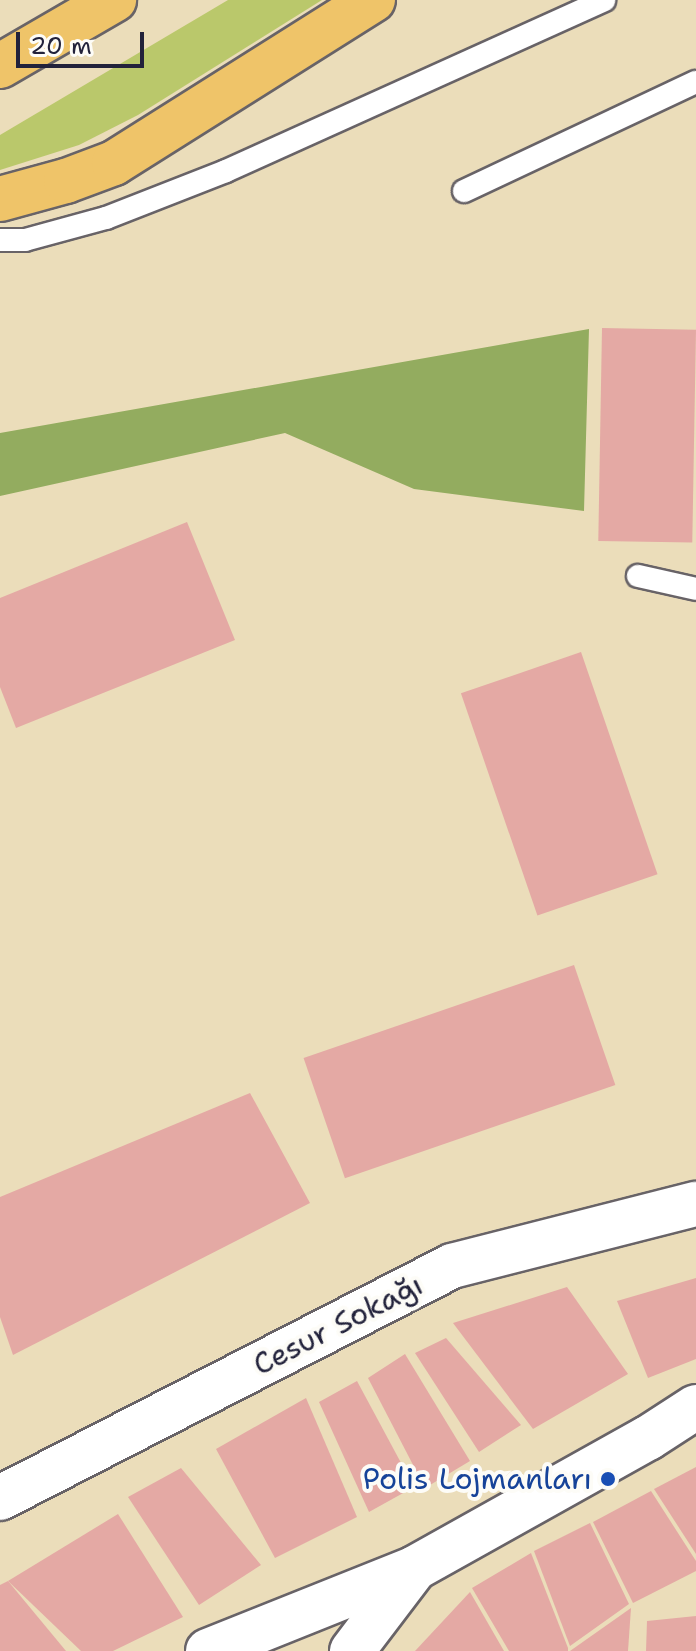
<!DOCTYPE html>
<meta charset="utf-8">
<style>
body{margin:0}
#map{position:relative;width:696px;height:1651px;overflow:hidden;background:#ebddba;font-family:"Shantell Sans",sans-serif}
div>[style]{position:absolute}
.green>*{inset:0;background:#bac86b}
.forest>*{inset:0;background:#93ac5f}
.building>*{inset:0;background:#e4a9a4;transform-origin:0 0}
.roads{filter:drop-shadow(2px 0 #686367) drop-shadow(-2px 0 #686367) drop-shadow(0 2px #686367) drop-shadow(0 -2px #686367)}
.service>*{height:22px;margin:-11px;padding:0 11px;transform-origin:11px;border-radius:11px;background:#fff}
.minor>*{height:44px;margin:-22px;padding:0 22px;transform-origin:22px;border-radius:22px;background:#fff}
.tertiary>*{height:44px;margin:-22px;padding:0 22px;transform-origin:22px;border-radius:22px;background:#fff}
.motorway>*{height:44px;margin:-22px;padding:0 22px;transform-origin:22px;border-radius:22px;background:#efc469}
.dots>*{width:22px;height:22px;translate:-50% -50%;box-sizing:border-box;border:4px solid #fdfcf7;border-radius:50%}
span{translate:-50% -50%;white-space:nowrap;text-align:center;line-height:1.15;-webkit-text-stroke:8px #fdfcf7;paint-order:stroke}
.street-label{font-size:30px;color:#22223b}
.transit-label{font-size:30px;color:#164399}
.right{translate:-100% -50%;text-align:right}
.scale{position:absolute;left:16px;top:32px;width:128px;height:36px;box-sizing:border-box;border:4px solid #22223b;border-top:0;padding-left:10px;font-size:24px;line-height:28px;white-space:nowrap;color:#22223b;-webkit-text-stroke:6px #fdfcf7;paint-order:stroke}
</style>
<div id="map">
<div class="green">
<i style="clip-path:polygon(228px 0,322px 0,138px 115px,79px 145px,0 170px,0 135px)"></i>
</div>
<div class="forest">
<i style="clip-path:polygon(589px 329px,584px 511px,414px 489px,285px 433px,0 496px,0 433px)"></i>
</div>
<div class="building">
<i style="left:602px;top:328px;width:94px;height:213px;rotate:1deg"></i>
<i style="clip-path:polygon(187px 522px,235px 640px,16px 728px,0 687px,0 598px)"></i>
<i style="left:581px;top:652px;width:235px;height:127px;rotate:71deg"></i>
<i style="left:574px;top:965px;width:127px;height:286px;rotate:71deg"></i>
<i style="clip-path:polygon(250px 1093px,310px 1203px,13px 1355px,0 1317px,0 1197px)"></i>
<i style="clip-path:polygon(696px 1278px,696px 1359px,648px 1378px,617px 1301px)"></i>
<i style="clip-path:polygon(567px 1287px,628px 1374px,533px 1429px,453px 1323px)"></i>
<i style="clip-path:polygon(446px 1338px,521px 1425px,479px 1452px,415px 1353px)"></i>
<i style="clip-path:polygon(405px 1354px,470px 1461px,425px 1488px,368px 1378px)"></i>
<i style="clip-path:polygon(357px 1381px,414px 1487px,369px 1512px,319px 1402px)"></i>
<i style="clip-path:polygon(306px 1398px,357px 1517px,275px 1558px,216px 1449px)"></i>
<i style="clip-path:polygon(696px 1467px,696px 1554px,654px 1489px)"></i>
<i style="clip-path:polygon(181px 1468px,261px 1565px,199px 1605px,128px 1497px)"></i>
<i style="clip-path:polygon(651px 1491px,696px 1561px,696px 1571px,633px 1603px,593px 1522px)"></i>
<i style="clip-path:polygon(118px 1514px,183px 1617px,113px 1651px,81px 1651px,8px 1581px)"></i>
<i style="clip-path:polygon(590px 1523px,629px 1604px,570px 1646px,534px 1551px)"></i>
<i style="clip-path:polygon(531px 1553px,568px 1648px,568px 1651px,509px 1651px,472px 1588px)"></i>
<i style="clip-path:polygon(8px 1581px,66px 1651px,0 1651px,0 1585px)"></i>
<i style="clip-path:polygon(470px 1592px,504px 1651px,415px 1651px)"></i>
<i style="clip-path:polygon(631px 1608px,628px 1651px,570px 1651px)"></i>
<i style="clip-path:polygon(696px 1616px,696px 1651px,646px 1651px,647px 1621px)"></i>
</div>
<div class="roads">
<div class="service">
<i style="left:464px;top:191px;width:256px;rotate:-25.2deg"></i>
<i style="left:0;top:240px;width:25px"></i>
<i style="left:25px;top:240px;width:84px;rotate:-15.2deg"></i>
<i style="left:106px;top:218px;width:129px;rotate:-21.4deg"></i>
<i style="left:226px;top:171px;width:415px;rotate:-24.3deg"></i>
<i style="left:638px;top:576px;width:59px;rotate:12.6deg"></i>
</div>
<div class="minor">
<i style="left:208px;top:1651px;width:221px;rotate:-21.8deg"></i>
<i style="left:352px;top:1651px;width:104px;rotate:-52.8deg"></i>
<i style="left:415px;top:1568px;width:267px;rotate:-29.2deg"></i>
<i style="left:648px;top:1438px;width:57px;rotate:-32.9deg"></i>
</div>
<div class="tertiary">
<i style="left:0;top:1498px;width:508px;rotate:-27.17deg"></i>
<i style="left:452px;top:1266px;width:252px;rotate:-14.3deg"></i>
</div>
<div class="motorway">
<i style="left:0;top:66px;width:132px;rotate:-30.1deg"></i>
<i style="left:0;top:199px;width:68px;rotate:-15.3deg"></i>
<i style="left:66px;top:181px;width:51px;rotate:-20.6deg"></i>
<i style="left:114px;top:163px;width:306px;rotate:-32.2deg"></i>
</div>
</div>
<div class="dots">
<i style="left:608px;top:1479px;background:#1a4fb4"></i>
</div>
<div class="street-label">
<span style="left:338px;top:1325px;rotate:-27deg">Cesur Sokağı</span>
</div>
<div class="transit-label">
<span class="right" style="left:592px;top:1479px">Polis Lojmanları</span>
</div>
<div class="scale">20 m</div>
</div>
